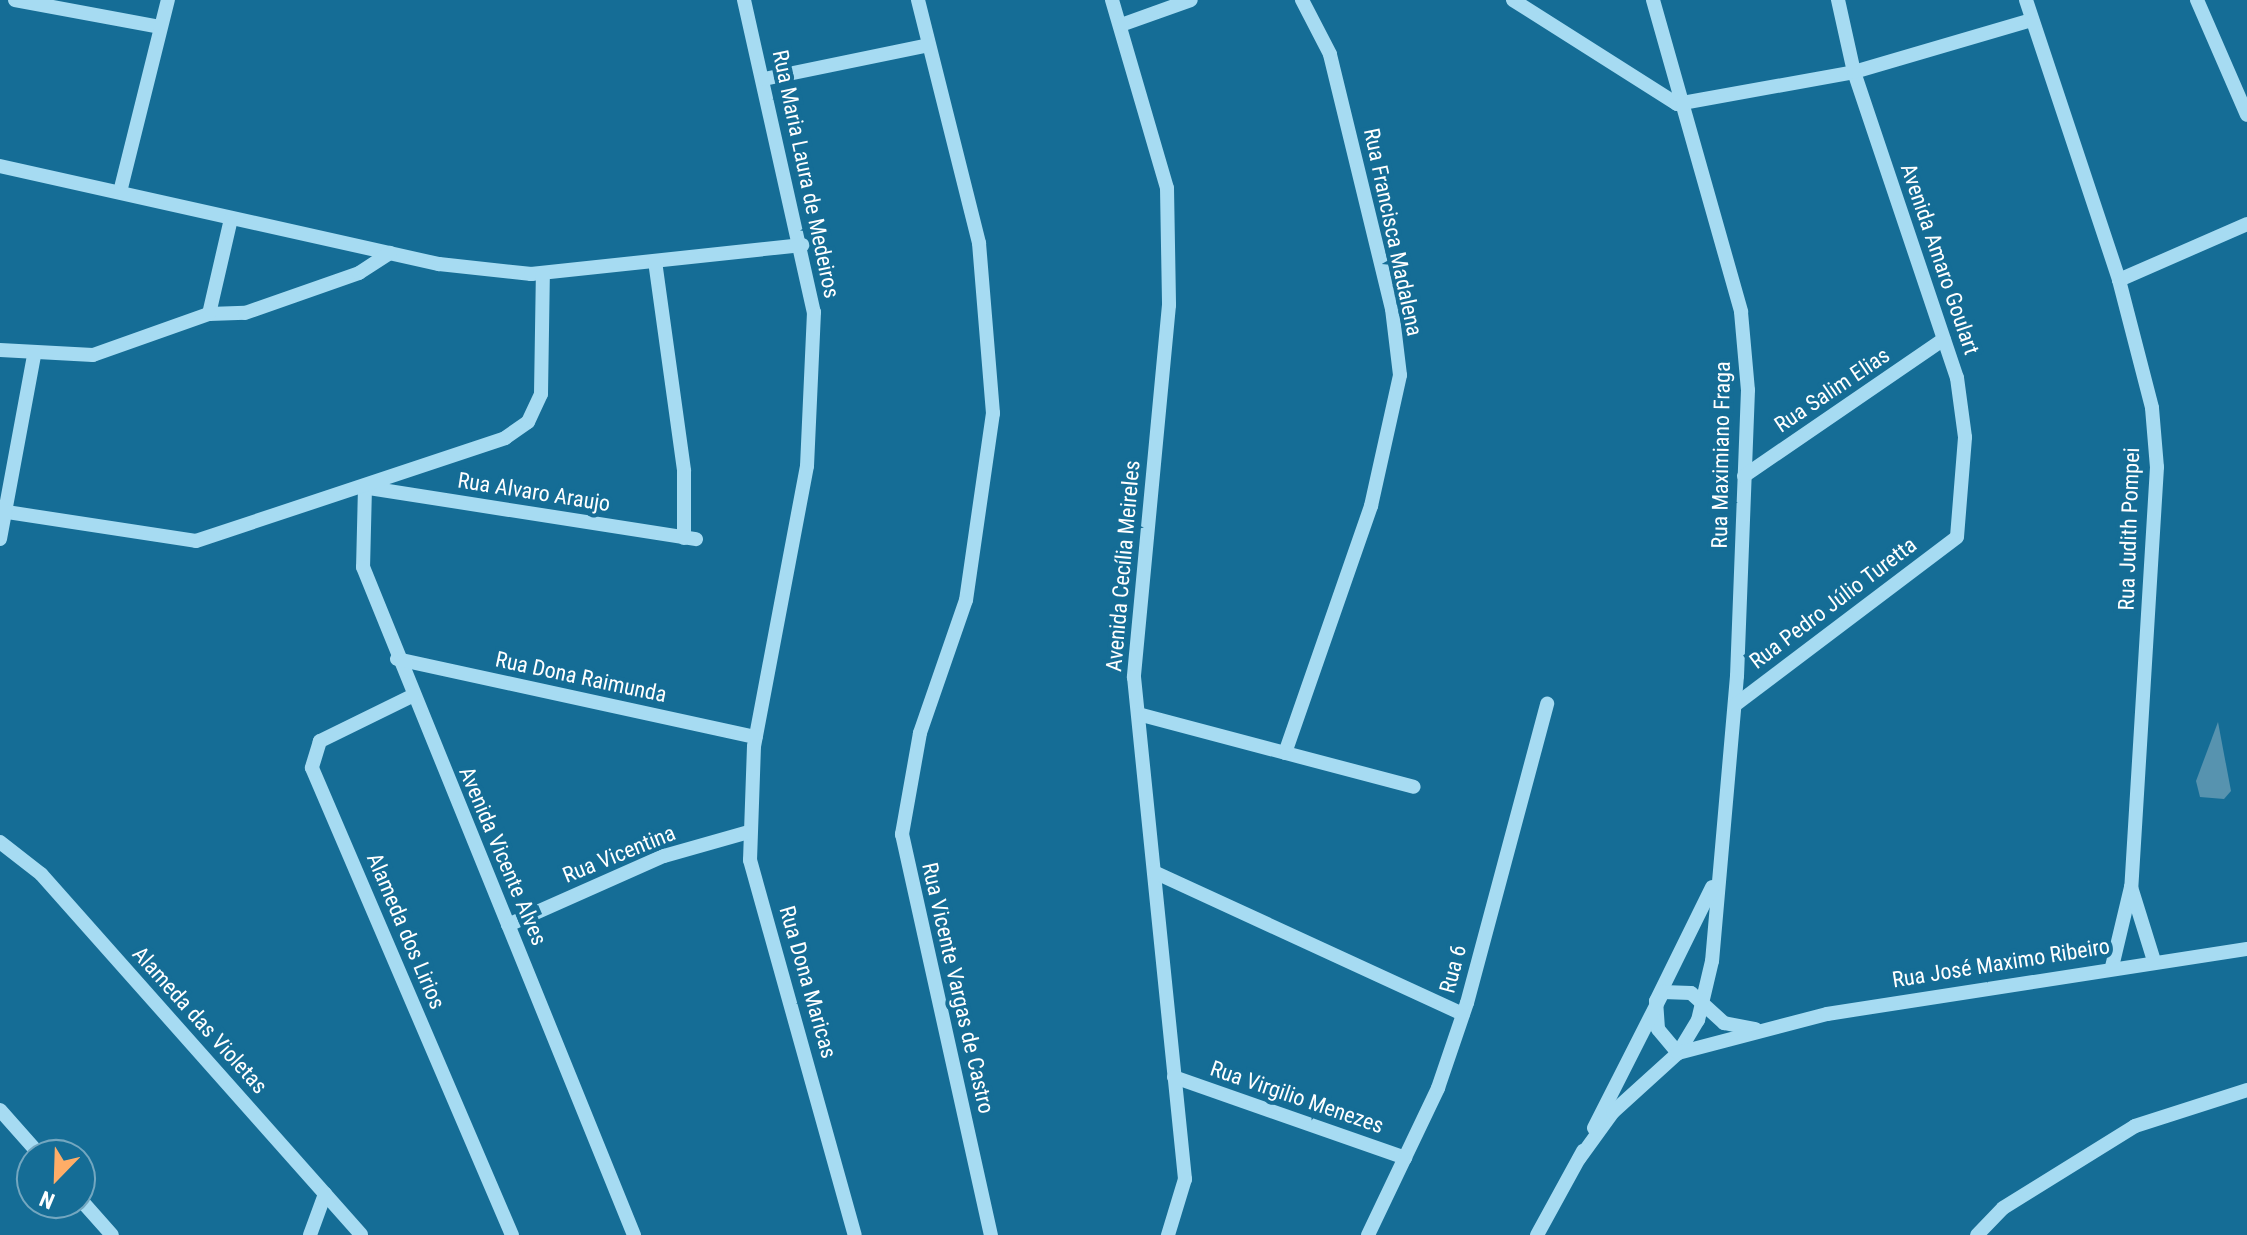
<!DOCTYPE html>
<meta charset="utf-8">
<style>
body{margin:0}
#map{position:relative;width:2247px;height:1235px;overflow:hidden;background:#156d96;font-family:"Roboto Condensed",sans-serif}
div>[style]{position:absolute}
.water>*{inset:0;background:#5793af}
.minor>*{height:14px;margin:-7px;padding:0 7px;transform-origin:7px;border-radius:7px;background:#a6dbf2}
span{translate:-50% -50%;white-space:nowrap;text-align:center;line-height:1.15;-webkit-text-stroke:8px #156d96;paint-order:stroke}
.street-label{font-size:22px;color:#fff}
.north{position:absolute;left:16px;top:1139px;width:80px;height:80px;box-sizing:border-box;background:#156d96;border:2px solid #73a7c0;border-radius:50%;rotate:203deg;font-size:22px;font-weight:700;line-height:32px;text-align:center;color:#fff}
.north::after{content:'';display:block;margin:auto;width:28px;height:36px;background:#ffad67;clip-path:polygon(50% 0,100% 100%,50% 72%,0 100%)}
</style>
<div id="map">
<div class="water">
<i style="clip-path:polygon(2218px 722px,2231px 791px,2224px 799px,2200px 797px,2196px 781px)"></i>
</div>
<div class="minor">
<i style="left:15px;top:0;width:147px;rotate:10.5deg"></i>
<i style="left:744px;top:0;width:320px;rotate:77.4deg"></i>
<i style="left:814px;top:312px;width:154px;rotate:92.6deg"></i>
<i style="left:807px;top:466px;width:285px;rotate:100.7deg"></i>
<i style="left:754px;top:746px;width:114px;rotate:92deg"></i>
<i style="left:750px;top:860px;width:389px;rotate:74.4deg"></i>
<i style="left:918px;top:0;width:251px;rotate:75.9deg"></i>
<i style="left:979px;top:243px;width:171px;rotate:85.3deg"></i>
<i style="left:993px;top:413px;width:189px;rotate:98.2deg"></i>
<i style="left:966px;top:600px;width:141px;rotate:109.1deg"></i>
<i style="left:920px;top:733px;width:103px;rotate:100.1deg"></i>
<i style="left:902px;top:834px;width:411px;rotate:77.5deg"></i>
<i style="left:1112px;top:0;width:196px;rotate:73.7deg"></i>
<i style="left:1167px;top:188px;width:117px;rotate:89deg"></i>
<i style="left:1169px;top:305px;width:374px;rotate:95.4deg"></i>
<i style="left:1134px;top:677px;width:505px;rotate:84.2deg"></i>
<i style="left:1185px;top:1179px;width:59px;rotate:106.9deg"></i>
<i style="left:1513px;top:0;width:194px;rotate:32.4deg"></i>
<i style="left:1677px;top:104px;width:180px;rotate:-10.2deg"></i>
<i style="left:1854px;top:72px;width:185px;rotate:-16.3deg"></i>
<i style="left:1653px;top:0;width:324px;rotate:74.2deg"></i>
<i style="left:1741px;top:312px;width:78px;rotate:84.9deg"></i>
<i style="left:1748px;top:390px;width:286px;rotate:92.2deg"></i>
<i style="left:1737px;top:676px;width:286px;rotate:95deg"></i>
<i style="left:1712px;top:961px;width:61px;rotate:103.3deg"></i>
<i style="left:1698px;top:1020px;width:39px;rotate:121deg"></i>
<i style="left:2026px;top:0;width:295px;rotate:71.6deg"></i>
<i style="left:2119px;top:280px;width:132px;rotate:75.5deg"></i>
<i style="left:2152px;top:408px;width:59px;rotate:85.2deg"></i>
<i style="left:2157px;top:467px;width:421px;rotate:93.5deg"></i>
<i style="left:2131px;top:887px;width:82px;rotate:103.4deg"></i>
<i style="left:2197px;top:0;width:125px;rotate:66.5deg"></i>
<i style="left:1121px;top:25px;width:74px;rotate:-19.7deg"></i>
<i style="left:764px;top:79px;width:168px;rotate:-11.6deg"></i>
<i style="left:0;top:166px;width:450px;rotate:12.6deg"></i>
<i style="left:439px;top:264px;width:93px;rotate:6.2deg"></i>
<i style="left:531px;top:274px;width:273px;rotate:-6.1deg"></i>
<i style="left:120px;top:192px;width:198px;rotate:-76deg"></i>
<i style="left:655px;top:261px;width:212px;rotate:82.1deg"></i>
<i style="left:684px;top:471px;width:67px;rotate:90deg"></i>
<i style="left:2119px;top:280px;width:140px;rotate:-23.6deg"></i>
<i style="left:209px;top:314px;width:36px;rotate:-2deg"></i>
<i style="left:245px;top:313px;width:121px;rotate:-19.3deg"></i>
<i style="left:359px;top:273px;width:37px;rotate:-33deg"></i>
<i style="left:0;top:350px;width:93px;rotate:3.1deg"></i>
<i style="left:93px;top:355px;width:123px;rotate:-19.5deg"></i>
<i style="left:209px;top:314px;width:98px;rotate:-77deg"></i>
<i style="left:1744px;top:476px;width:242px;rotate:-34.4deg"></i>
<i style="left:365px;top:487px;width:80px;rotate:91.4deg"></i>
<i style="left:363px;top:567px;width:721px;rotate:67.92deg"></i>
<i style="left:369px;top:488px;width:331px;rotate:8.9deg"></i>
<i style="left:0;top:511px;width:198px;rotate:8.7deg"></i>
<i style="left:196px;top:541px;width:326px;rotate:-18.4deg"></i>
<i style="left:505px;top:438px;width:28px;rotate:-35deg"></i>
<i style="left:528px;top:422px;width:31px;rotate:-65deg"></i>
<i style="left:541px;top:394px;width:121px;rotate:-89.1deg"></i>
<i style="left:0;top:539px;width:187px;rotate:-79.5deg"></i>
<i style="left:397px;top:659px;width:367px;rotate:12.3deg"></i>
<i style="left:414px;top:695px;width:105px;rotate:153.9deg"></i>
<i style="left:320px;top:741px;width:28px;rotate:107deg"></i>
<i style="left:312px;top:768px;width:508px;rotate:66.82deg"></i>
<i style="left:1735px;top:705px;width:278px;rotate:-37.1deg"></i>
<i style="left:1957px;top:537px;width:100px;rotate:-85.4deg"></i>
<i style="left:1965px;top:437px;width:60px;rotate:-97.7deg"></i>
<i style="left:1957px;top:378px;width:323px;rotate:-108.6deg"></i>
<i style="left:1854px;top:72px;width:74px;rotate:-102.5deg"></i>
<i style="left:1138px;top:714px;width:285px;rotate:14.8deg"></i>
<i style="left:1285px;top:753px;width:262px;rotate:-70.8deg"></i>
<i style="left:1371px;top:506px;width:134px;rotate:-77.5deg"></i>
<i style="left:1400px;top:375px;width:66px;rotate:-96.9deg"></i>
<i style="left:1392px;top:309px;width:262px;rotate:-103.7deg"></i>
<i style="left:1330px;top:54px;width:61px;rotate:-117.4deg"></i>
<i style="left:0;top:842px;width:52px;rotate:38deg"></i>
<i style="left:41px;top:874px;width:482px;rotate:48.4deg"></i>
<i style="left:1154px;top:872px;width:340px;rotate:24.7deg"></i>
<i style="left:2131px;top:887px;width:77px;rotate:72.7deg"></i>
<i style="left:508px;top:925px;width:171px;rotate:-23.9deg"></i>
<i style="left:664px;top:856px;width:88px;rotate:-15.8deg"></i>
<i style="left:1678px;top:1053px;width:31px;rotate:-130deg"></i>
<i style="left:1658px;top:1029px;width:28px;rotate:-94deg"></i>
<i style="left:1656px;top:1001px;width:127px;rotate:-63.8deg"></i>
<i style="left:1174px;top:1077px;width:245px;rotate:19.3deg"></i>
<i style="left:0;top:1110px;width:60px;rotate:48.4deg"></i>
<i style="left:1594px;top:1128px;width:153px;rotate:-63.1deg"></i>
<i style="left:1663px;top:992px;width:28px;rotate:2deg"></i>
<i style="left:1691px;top:993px;width:45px;rotate:42.3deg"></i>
<i style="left:1724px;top:1023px;width:32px;rotate:11deg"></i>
<i style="left:1579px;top:1159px;width:58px;rotate:-54.1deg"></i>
<i style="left:1613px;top:1112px;width:88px;rotate:-42.2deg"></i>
<i style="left:1678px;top:1053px;width:154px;rotate:-14.7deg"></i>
<i style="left:1827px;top:1014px;width:425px;rotate:-8.8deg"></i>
<i style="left:80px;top:1199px;width:48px;rotate:48.4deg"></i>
<i style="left:310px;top:1235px;width:44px;rotate:-69.9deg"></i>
<i style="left:1368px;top:1235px;width:163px;rotate:-64.5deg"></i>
<i style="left:1438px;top:1088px;width:90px;rotate:-71.2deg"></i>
<i style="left:1467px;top:1003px;width:310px;rotate:-75deg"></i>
<i style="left:1537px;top:1235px;width:96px;rotate:-61.3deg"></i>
<i style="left:1977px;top:1235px;width:37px;rotate:-46deg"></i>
<i style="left:2003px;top:1208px;width:155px;rotate:-31.8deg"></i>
<i style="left:2135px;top:1126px;width:118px;rotate:-17.8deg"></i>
</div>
<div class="street-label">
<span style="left:806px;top:174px;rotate:78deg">Rua Maria Laura de Medeiros</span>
<span style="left:1393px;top:232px;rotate:78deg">Rua Francisca Madalena</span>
<span style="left:1940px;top:259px;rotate:71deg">Avenida Amaro Goulart</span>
<span style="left:1832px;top:390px;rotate:-34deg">Rua Salim Elias</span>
<span style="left:1721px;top:455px;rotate:-89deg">Rua Maximiano Fraga</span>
<span style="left:534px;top:492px;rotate:9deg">Rua Alvaro Araujo</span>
<span style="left:2129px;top:529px;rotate:-88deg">Rua Judith Pompei</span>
<span style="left:1123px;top:566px;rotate:-85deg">Avenida Cecília Meireles</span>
<span style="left:1833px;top:603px;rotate:-37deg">Rua Pedro Júlio Turetta</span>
<span style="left:581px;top:677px;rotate:12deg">Rua Dona Raimunda</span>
<span style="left:619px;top:854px;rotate:-22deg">Rua Vicentina</span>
<span style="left:503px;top:856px;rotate:67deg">Avenida Vicente Alves</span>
<span style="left:406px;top:931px;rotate:67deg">Alameda dos Lirios</span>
<span style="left:2001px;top:963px;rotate:-9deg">Rua José Maximo Ribeiro</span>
<span style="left:1453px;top:969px;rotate:-75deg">Rua 6</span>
<span style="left:808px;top:982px;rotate:74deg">Rua Dona Maricas</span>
<span style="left:958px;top:988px;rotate:77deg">Rua Vicente Vargas de Castro</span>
<span style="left:200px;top:1020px;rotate:48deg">Alameda das Violetas</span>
<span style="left:1297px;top:1097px;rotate:19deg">Rua Virgilio Menezes</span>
</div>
<div class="north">N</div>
</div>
